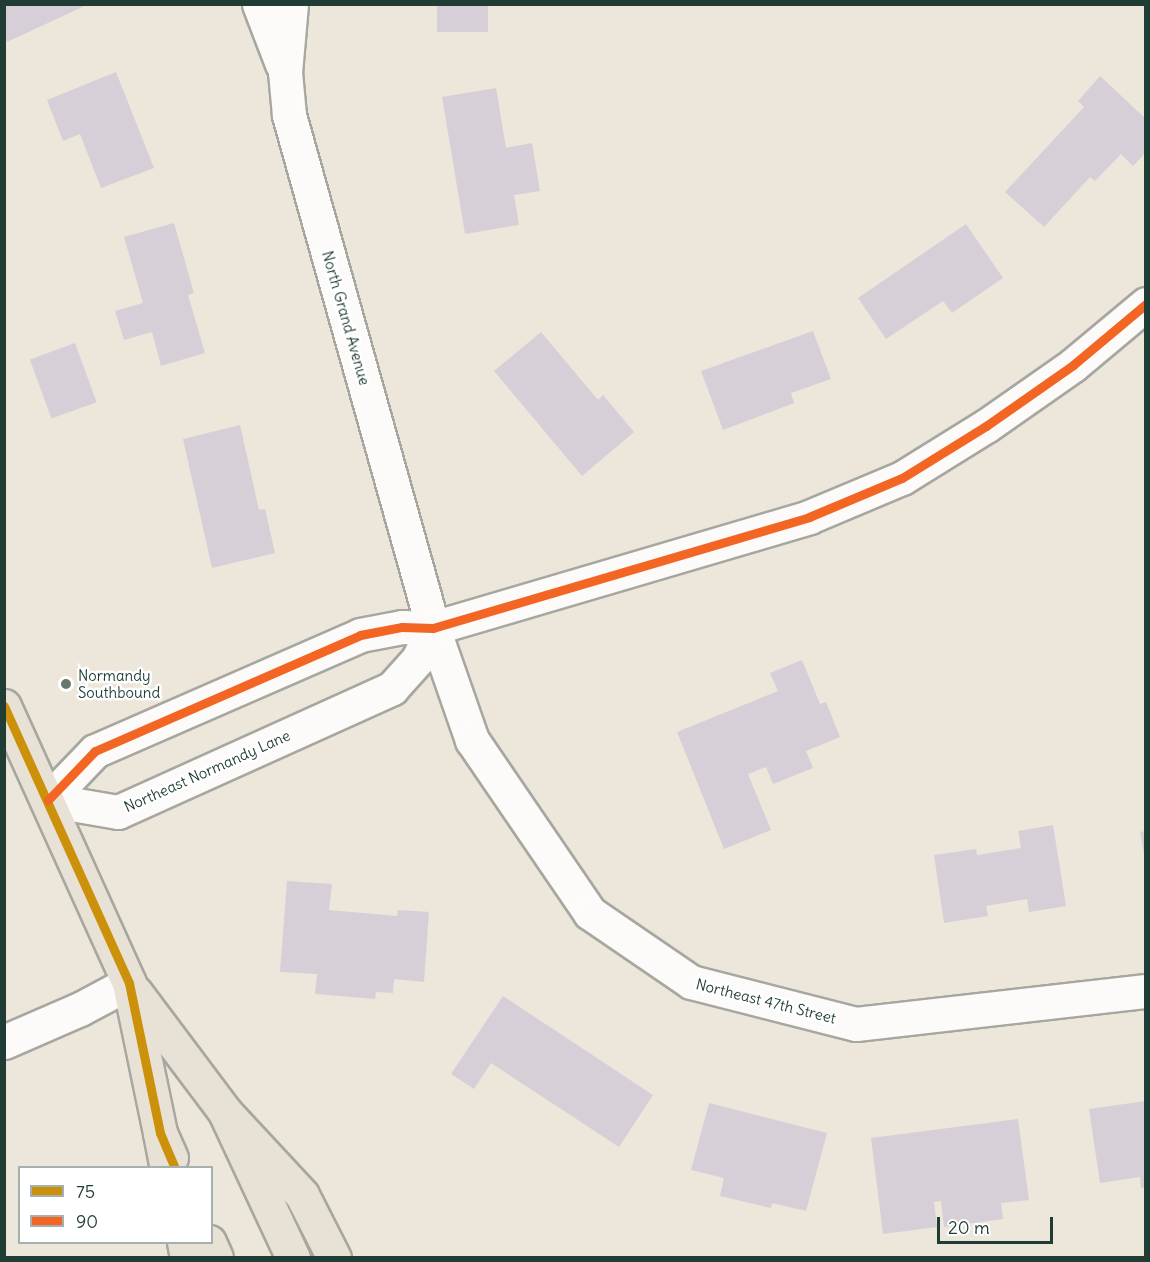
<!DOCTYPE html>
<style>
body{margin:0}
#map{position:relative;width:1150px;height:1262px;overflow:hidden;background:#ece6db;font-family:Delius,sans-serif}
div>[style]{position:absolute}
.building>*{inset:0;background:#d7cfd7;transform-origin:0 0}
.roads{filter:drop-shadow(2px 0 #a7a7a0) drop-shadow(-2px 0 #a7a7a0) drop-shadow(0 2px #a7a7a0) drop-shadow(0 -2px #a7a7a0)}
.minor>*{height:33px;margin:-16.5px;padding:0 16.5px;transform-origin:16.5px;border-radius:16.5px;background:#fcfbfa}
.primary>*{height:33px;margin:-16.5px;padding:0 16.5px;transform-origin:16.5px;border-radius:16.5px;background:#e7e2d5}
.motorway>*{height:33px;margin:-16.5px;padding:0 16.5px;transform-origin:16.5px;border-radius:16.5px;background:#e7e2d5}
.bus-1>*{height:9px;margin:-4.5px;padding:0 4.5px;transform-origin:4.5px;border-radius:4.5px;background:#cc910a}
.bus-2>*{height:9px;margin:-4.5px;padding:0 4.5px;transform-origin:4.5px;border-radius:4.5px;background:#f26522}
.dots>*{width:16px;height:16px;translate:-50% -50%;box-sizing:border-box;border:3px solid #fff;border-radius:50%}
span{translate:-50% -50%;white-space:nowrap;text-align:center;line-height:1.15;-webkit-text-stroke:5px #fff;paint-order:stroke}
.street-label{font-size:15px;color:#1f3d34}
.poi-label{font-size:15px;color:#1f3d34}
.left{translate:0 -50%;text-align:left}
.frame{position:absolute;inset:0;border:6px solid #1f3d34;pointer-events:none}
.legend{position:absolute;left:18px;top:1166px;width:195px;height:78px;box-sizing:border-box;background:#fff;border:2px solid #a5b1ae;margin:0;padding:8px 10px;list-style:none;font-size:18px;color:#1f3d34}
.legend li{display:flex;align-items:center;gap:12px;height:30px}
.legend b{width:30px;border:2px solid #a5b1ae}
.scale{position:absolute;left:937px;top:1217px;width:116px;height:27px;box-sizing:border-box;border:3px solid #1f3d34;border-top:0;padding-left:8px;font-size:18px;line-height:21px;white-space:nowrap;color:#1f3d34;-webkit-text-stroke:4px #fff;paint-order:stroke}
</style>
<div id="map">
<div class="building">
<i style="clip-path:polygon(4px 4px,89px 4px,7px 42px,4px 35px)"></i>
<i style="left:437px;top:4px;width:51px;height:28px"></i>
<i style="clip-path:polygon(116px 72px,154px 168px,101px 188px,80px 134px,63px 141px,47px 100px)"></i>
<i style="clip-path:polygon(1100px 76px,1146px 119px,1146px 152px,1133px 166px,1121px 154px,1095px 181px,1090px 177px,1044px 227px,1005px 192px,1084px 107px,1078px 101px)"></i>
<i style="clip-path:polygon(496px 88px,506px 148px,532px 143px,540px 191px,514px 195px,519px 225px,465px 234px,442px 97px)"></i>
<i style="clip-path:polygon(174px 223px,194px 293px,188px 295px,205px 353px,161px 366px,152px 332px,124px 340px,115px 311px,143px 303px,124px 237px)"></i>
<i style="clip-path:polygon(966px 224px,1003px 278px,952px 313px,943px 301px,886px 339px,858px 298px)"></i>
<i style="clip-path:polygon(813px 331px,831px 379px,791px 393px,794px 403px,723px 430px,701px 371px)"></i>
<i style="clip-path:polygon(541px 332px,598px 400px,603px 395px,634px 432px,582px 476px,494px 371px)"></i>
<i style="left:75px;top:343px;width:63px;height:48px;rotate:70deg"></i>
<i style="clip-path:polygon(240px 425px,259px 510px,265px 509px,275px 553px,212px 568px,183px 439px)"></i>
<i style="clip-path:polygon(802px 660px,820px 704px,826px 702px,840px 737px,806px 751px,813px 768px,773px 784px,766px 767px,748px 774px,771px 830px,724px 849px,677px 732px,778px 691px,770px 673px)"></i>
<i style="clip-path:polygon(1053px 825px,1066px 906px,1029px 912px,1027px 899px,986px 906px,988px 916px,944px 923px,934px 855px,976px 849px,977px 855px,1021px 848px,1018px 831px)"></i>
<i style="clip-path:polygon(1146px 831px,1146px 853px,1144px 854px,1140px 832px)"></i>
<i style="clip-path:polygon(287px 881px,332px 884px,329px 910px,397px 916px,398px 910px,429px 912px,424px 982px,394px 979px,393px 993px,376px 992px,375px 999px,315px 994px,317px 974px,280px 972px)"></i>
<i style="clip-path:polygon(503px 996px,653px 1095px,619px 1147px,491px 1063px,474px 1089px,451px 1074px)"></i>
<i style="clip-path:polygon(1146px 1101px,1146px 1187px,1141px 1188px,1140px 1177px,1100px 1183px,1089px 1109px)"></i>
<i style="clip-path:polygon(709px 1103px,827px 1133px,806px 1211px,772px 1203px,771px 1208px,720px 1196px,724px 1178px,691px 1170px)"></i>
<i style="clip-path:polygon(1018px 1119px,1029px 1200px,1001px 1203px,1003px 1219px,944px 1227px,941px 1201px,934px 1202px,937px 1227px,883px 1234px,871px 1138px)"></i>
</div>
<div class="roads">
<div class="minor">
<i style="left:259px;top:4px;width:64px;rotate:69deg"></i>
<i style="left:291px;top:4px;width:68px;rotate:95deg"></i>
<i style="left:285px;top:72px;width:43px;rotate:84.7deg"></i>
<i style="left:289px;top:115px;width:533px;rotate:74.32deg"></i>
<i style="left:433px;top:628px;width:119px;rotate:70.8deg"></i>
<i style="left:472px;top:740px;width:209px;rotate:55.7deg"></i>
<i style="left:590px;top:913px;width:122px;rotate:34.3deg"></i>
<i style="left:691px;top:982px;width:170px;rotate:14.3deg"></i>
<i style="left:856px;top:1024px;width:292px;rotate:-6.5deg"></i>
<i style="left:48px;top:800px;width:68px;rotate:-46.2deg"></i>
<i style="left:95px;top:751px;width:289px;rotate:-23.6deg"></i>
<i style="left:360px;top:635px;width:43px;rotate:-10.8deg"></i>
<i style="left:402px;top:627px;width:31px;rotate:2deg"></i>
<i style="left:433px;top:628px;width:392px;rotate:-16.4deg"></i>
<i style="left:809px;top:517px;width:101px;rotate:-22.8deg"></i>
<i style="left:902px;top:478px;width:99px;rotate:-31.8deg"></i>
<i style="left:986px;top:426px;width:106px;rotate:-35deg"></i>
<i style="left:1073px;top:365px;width:95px;rotate:-39.9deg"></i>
<i style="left:48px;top:800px;width:71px;rotate:9.7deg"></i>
<i style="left:118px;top:812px;width:301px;rotate:-24.3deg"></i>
<i style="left:392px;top:688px;width:39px;rotate:-48deg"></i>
<i style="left:418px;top:659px;width:34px;rotate:-64deg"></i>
<i style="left:4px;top:1042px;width:83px;rotate:-23.5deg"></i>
<i style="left:80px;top:1009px;width:55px;rotate:-28deg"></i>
</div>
<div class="primary">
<i style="left:4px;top:706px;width:304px;rotate:65.7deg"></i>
<i style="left:129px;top:983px;width:153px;rotate:78.3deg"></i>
<i style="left:160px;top:1133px;width:27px;rotate:66deg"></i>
<i style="left:135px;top:992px;width:150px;rotate:53.1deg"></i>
<i style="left:225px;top:1112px;width:161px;rotate:65deg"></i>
<i style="left:209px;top:1242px;width:17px;rotate:66deg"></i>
</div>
<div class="motorway">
<i style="left:225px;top:1112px;width:113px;rotate:47.1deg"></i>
<i style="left:302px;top:1195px;width:71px;rotate:63.1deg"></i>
<i style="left:160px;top:1133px;width:36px;rotate:79deg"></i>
<i style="left:184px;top:1242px;width:16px;rotate:79deg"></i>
</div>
</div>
<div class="bus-1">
<i style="left:4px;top:706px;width:304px;rotate:65.7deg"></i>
<i style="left:129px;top:983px;width:153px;rotate:78.3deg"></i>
<i style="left:160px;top:1133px;width:38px;rotate:67deg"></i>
</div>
<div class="bus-2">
<i style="left:48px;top:800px;width:68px;rotate:-46.2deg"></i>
<i style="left:95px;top:751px;width:289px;rotate:-23.6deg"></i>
<i style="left:360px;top:635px;width:43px;rotate:-10.8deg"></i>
<i style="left:402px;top:627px;width:31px;rotate:2deg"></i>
<i style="left:433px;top:628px;width:392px;rotate:-16.4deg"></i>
<i style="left:809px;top:517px;width:101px;rotate:-22.8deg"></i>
<i style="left:902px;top:478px;width:99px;rotate:-31.8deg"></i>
<i style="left:986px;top:426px;width:106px;rotate:-35deg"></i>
<i style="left:1073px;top:365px;width:95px;rotate:-39.9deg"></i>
</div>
<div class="dots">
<i style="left:66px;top:684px;background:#67786e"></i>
</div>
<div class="street-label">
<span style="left:346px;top:318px;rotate:74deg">North Grand Avenue</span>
<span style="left:207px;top:771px;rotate:-24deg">Northeast Normandy Lane</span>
<span style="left:766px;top:1001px;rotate:14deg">Northeast 47th Street</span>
</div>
<div class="poi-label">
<span class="left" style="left:78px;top:684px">Normandy<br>Southbound</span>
</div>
<div class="frame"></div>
<ul class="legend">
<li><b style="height:8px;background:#cc910a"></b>75</li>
<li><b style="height:8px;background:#f26522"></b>90</li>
</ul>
<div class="scale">20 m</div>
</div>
